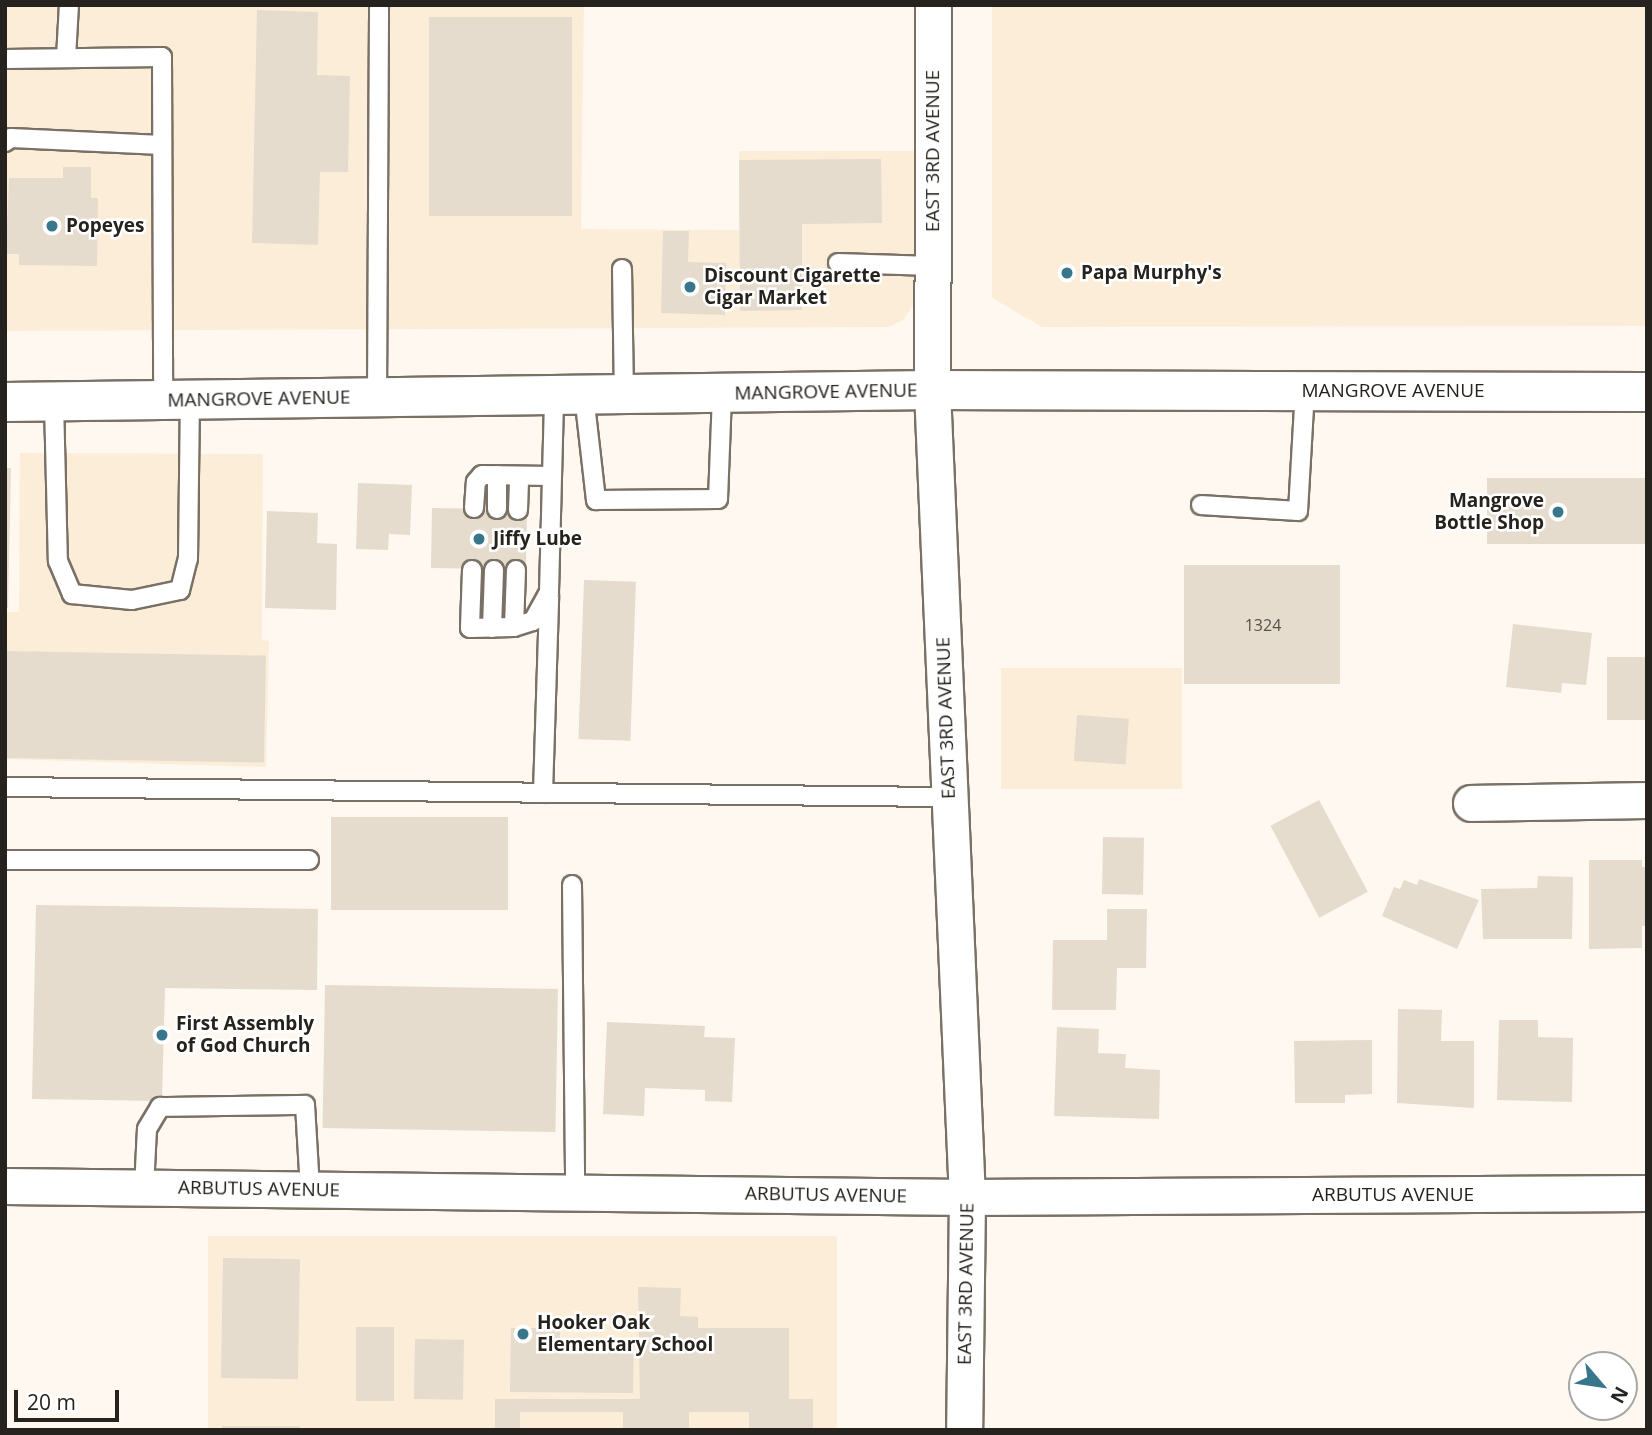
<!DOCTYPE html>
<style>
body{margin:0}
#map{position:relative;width:1652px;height:1435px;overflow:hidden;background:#fef8f0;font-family:"Open Sans",sans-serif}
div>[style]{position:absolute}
.built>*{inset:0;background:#fcedd9;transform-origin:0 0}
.building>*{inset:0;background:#e5dcce;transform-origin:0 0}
.roads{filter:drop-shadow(2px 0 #797165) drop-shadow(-2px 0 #797165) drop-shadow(0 2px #797165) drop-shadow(0 -2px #797165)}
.service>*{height:18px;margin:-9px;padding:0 9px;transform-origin:9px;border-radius:9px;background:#fff}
.minor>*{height:35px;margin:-17.5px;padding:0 17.5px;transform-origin:17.5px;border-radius:17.5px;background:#fff}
.tertiary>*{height:38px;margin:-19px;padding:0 19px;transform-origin:19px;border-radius:19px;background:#fff}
.dots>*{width:19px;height:19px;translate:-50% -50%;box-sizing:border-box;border:4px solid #fff;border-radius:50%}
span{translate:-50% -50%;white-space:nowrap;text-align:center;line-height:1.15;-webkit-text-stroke:5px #fff;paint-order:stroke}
.number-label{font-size:16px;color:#565049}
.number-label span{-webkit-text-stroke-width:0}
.street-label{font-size:19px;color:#26221d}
.poi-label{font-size:19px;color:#26221d;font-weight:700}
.left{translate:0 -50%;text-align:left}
.right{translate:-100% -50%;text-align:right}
.frame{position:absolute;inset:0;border:7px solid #26221d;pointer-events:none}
.north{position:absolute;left:1568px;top:1351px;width:70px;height:70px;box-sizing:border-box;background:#fff;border:2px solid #a8a7a5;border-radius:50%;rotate:119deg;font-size:19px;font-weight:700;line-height:28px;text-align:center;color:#26221d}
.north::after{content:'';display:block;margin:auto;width:24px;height:32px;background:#37768b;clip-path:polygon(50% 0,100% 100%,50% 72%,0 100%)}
.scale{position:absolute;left:14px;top:1390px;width:105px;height:32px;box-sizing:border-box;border:4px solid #26221d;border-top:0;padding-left:9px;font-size:21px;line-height:24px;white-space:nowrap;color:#26221d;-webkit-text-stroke:5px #fff;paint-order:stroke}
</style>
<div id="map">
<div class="built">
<i style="clip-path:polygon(5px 5px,584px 5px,581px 229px,739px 230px,739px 151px,922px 151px,921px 294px,903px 320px,889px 327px,5px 331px)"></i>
<i style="clip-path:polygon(992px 5px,1647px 5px,1647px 326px,1042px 327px,992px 298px)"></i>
<i style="clip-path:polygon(20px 453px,263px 454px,262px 640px,269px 641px,266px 767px,5px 759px,5px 612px,19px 612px)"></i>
<i style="left:1182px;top:668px;width:121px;height:181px;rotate:90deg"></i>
<i style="left:208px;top:1236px;width:629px;height:194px"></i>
</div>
<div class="building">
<i style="clip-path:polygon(257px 10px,318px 12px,317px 75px,350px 76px,348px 172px,320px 172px,318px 245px,252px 243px)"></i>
<i style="left:429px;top:17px;width:143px;height:199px"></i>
<i style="clip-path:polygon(881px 159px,882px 223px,802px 224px,802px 310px,740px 311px,739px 160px)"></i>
<i style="clip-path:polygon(63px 167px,91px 167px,91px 198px,98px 198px,97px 266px,19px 265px,19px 254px,6px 254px,9px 178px,63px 178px)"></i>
<i style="clip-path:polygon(663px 231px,689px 231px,688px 262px,726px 263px,725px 315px,661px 313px)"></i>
<i style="clip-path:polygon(5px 468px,11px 468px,8px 608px,5px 608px)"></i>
<i style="left:1647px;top:478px;width:66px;height:160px;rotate:90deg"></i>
<i style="clip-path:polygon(358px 483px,412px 485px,410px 535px,389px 534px,388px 550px,356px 549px)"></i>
<i style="left:432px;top:508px;width:95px;height:60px;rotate:1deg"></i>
<i style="clip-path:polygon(267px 511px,318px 513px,317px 543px,337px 544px,336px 610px,265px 608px)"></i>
<i style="left:1340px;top:565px;width:119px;height:156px;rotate:90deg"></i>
<i style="left:584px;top:580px;width:52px;height:159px;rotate:2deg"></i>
<i style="clip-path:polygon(1513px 624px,1592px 633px,1586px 685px,1562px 683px,1561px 693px,1506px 687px)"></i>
<i style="left:5px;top:651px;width:261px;height:107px;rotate:1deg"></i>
<i style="left:1647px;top:657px;width:63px;height:40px;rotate:90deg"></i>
<i style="left:1077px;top:715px;width:52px;height:46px;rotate:4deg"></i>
<i style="left:1319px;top:800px;width:104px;height:55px;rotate:62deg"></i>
<i style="left:331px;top:817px;width:177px;height:93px"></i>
<i style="left:1103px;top:837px;width:41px;height:57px;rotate:1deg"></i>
<i style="clip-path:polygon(1589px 860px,1642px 860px,1642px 867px,1647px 867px,1647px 926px,1642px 926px,1642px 948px,1589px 949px)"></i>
<i style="clip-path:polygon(1538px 876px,1573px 877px,1572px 939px,1483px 939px,1481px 889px,1537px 888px)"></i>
<i style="clip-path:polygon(1419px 879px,1479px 900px,1457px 949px,1382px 916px,1394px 887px,1400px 889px,1404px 880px,1417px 885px)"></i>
<i style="clip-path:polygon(36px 905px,318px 909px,317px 990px,165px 988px,162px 1101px,32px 1099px)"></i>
<i style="clip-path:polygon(1107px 909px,1147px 909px,1146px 968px,1117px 968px,1116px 1010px,1052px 1010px,1053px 940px,1107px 940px)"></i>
<i style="left:325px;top:985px;width:233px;height:143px;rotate:1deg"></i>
<i style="clip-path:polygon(1398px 1009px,1442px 1010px,1441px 1041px,1474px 1041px,1474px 1108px,1397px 1103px)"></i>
<i style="clip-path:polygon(1499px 1020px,1538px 1020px,1538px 1037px,1573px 1038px,1572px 1102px,1497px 1100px)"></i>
<i style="clip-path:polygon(607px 1022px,705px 1026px,704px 1037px,735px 1038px,732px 1102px,705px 1101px,705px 1090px,645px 1088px,644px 1116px,603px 1114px)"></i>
<i style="clip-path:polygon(1057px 1027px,1099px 1029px,1098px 1053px,1126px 1054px,1125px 1068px,1160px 1070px,1159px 1119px,1054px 1116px)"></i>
<i style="clip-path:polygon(1372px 1040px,1372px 1094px,1345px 1095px,1345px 1103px,1295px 1103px,1294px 1041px)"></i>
<i style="left:223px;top:1258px;width:77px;height:120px;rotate:1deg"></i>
<i style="clip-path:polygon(638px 1287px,681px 1288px,680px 1316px,698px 1317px,698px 1328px,789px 1328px,789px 1399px,813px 1399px,813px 1430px,749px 1430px,749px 1412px,689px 1412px,689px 1430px,623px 1430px,623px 1412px,520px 1412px,520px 1430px,495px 1430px,495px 1399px,640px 1399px)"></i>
<i style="left:356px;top:1327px;width:38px;height:74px"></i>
<i style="clip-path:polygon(511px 1328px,560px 1328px,560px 1343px,634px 1343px,633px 1393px,510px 1392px)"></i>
<i style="left:415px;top:1339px;width:49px;height:60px;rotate:1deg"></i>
<i style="left:222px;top:1426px;width:78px;height:4px"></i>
</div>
<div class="roads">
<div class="service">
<i style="left:66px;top:58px;width:53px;rotate:-86.8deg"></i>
<i style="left:5px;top:59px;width:157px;rotate:-0.7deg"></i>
<i style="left:162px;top:57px;width:343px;rotate:89.8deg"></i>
<i style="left:5px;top:142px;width:7px;rotate:-34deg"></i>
<i style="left:11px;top:138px;width:151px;rotate:2.7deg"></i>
<i style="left:838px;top:263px;width:94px;rotate:1.8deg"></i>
<i style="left:622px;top:269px;width:125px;rotate:89.1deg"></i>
<i style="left:584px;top:395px;width:106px;rotate:83.5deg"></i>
<i style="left:596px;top:500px;width:122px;rotate:-0.5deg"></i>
<i style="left:718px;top:499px;width:106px;rotate:-87.8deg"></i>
<i style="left:377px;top:397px;width:392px;rotate:-89.7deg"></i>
<i style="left:54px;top:402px;width:159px;rotate:88.6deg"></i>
<i style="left:58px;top:561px;width:36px;rotate:67deg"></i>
<i style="left:72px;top:594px;width:60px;rotate:5.7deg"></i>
<i style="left:132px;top:600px;width:49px;rotate:-11.8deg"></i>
<i style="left:180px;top:590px;width:32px;rotate:-76deg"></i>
<i style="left:188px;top:559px;width:159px;rotate:-89.3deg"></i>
<i style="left:1201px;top:505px;width:97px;rotate:3.5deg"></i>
<i style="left:1298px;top:511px;width:121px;rotate:-86.7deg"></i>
<i style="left:474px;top:508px;width:26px;rotate:-86deg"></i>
<i style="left:476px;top:482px;width:9px;rotate:-49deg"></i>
<i style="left:482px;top:475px;width:70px;rotate:0.8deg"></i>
<i style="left:497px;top:509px;width:34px;rotate:-90deg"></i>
<i style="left:518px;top:510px;width:34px;rotate:-88deg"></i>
<i style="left:472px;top:570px;width:58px;rotate:92deg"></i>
<i style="left:470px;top:628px;width:44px;rotate:-1.3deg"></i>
<i style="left:514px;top:627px;width:20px;rotate:-18deg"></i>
<i style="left:533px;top:621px;width:33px;rotate:-61deg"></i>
<i style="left:549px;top:592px;width:196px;rotate:-88.5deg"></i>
<i style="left:514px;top:627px;width:57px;rotate:-88deg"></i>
<i style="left:492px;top:628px;width:58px;rotate:-88deg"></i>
<i style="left:5px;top:787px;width:945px;rotate:0.61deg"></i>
<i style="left:543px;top:793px;width:196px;rotate:-88.2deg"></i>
<i style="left:5px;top:860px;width:304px"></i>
<i style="left:572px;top:885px;width:308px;rotate:89.4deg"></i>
<i style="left:144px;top:1188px;width:59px;rotate:-87.1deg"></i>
<i style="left:147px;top:1129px;width:26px;rotate:-59deg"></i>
<i style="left:160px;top:1107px;width:145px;rotate:-0.8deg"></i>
<i style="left:305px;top:1105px;width:85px;rotate:86.6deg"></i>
</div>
<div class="minor">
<i style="left:933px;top:5px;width:385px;rotate:90.1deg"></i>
<i style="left:932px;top:390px;width:808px;rotate:87.52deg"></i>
<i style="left:967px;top:1197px;width:233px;rotate:90.7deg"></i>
<i style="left:1471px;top:803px;width:176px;rotate:-1deg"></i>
<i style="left:5px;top:1186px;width:962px;rotate:0.66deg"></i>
<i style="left:967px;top:1197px;width:680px;rotate:-0.34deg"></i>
</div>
<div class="tertiary">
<i style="left:5px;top:402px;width:927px;rotate:-0.74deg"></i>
<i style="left:932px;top:390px;width:715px;rotate:0.16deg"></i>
</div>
</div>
<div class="dots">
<i style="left:52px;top:226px;background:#37768b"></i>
<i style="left:1067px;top:273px;background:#37768b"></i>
<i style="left:690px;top:287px;background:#37768b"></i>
<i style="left:1558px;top:512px;background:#37768b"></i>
<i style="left:479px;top:539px;background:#37768b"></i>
<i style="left:162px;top:1035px;background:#37768b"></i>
<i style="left:523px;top:1334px;background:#37768b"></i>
</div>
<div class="number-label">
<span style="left:1263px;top:625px">1324</span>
</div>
<div class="street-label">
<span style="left:933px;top:151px;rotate:-90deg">EAST 3RD AVENUE</span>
<span style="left:1393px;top:391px">MANGROVE AVENUE</span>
<span style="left:826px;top:392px;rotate:-1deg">MANGROVE AVENUE</span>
<span style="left:259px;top:399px;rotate:-1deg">MANGROVE AVENUE</span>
<span style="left:946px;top:718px;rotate:-92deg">EAST 3RD AVENUE</span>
<span style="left:259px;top:1189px;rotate:1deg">ARBUTUS AVENUE</span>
<span style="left:826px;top:1195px;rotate:1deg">ARBUTUS AVENUE</span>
<span style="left:1393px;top:1195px">ARBUTUS AVENUE</span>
<span style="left:966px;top:1284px;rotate:-89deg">EAST 3RD AVENUE</span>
</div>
<div class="poi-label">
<span class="left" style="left:66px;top:226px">Popeyes</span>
<span class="left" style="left:1081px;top:273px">Papa Murphy's</span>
<span class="left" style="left:704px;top:287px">Discount Cigarette<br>Cigar Market</span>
<span class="right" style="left:1544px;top:512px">Mangrove<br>Bottle Shop</span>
<span class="left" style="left:493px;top:539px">Jiffy Lube</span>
<span class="left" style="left:176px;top:1035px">First Assembly<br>of God Church</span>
<span class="left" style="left:537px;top:1334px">Hooker Oak<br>Elementary School</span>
</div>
<div class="frame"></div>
<div class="north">N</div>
<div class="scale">20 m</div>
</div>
